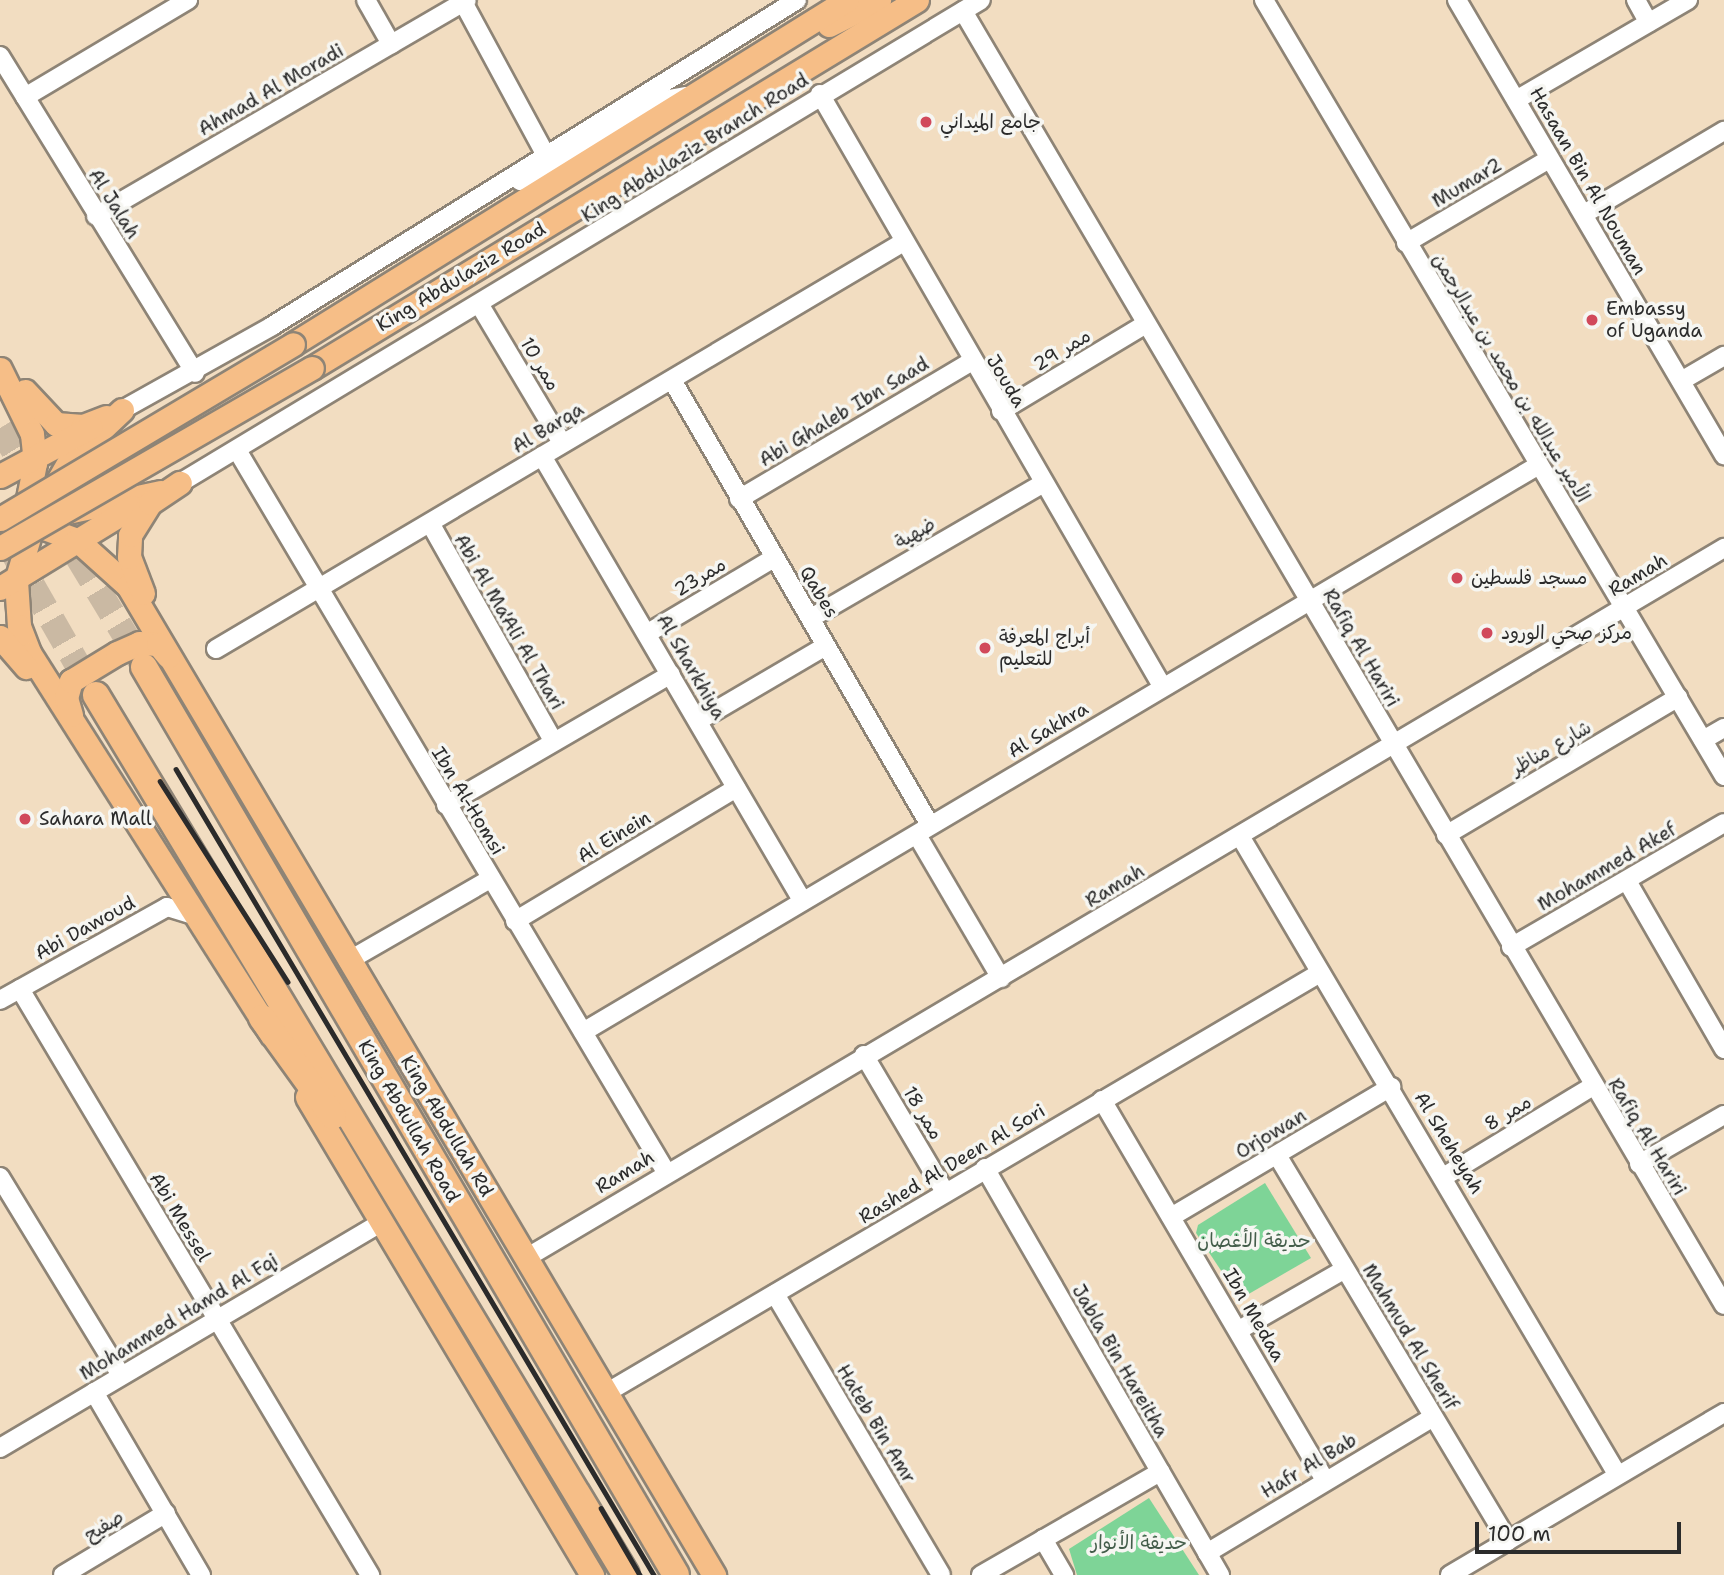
<!DOCTYPE html>
<meta charset="utf-8">
<style>
body{margin:0}
#map{position:relative;width:1724px;height:1575px;overflow:hidden;background:#f2ddc1;font-family:"Shantell Sans","Playpen Sans Arabic",sans-serif}
div>[style]{position:absolute}
.green>*{inset:0;background:#7ed497}
.highway-tunnel>*{height:26px;margin-top:-13px;transform-origin:0;background:repeating-linear-gradient(90deg,#cab9a3 0 26px,transparent 0 39px)}
.roads{filter:drop-shadow(2px 0 #8e8476) drop-shadow(-2px 0 #8e8476) drop-shadow(0 2px #8e8476) drop-shadow(0 -2px #8e8476)}
.minor>*{height:18px;margin:-9px;padding:0 9px;transform-origin:9px;border-radius:9px;background:#fff}
.major>*{height:23px;margin:-11.5px;padding:0 11.5px;transform-origin:11.5px;border-radius:11.5px;background:#f6be87}
.highway>*{height:26px;margin:-13px;padding:0 13px;transform-origin:13px;border-radius:13px;background:#f6be87}
.rail>*{height:4.5px;margin:-2.25px;padding:0 2.25px;transform-origin:2.25px;border-radius:2.25px;background:#2b2b2b}
.bridges{filter:drop-shadow(2px 0 #8e8476) drop-shadow(-2px 0 #8e8476) drop-shadow(0 2px #8e8476) drop-shadow(0 -2px #8e8476)}
.major-bridge>*{height:23px;margin:-11.5px;padding:0 11.5px;transform-origin:11.5px;border-radius:11.5px;background:#f6be87}
.dots>*{width:19px;height:19px;translate:-50% -50%;box-sizing:border-box;border:4px solid #f6f6f2;border-radius:50%}
span{translate:-50% -50%;white-space:nowrap;text-align:center;line-height:1.15;-webkit-text-stroke:7px #f6f6f2;paint-order:stroke}
.street-label{font-size:19px;color:#2b2b2b}
.poi-label{font-size:19px;color:#2b2b2b}
.left{translate:0 -50%;text-align:left}
.park-label{font-size:19px;color:#445e4b}
.scale{position:absolute;left:1475px;top:1522px;width:206px;height:32px;box-sizing:border-box;border:4px solid #2b2b2b;border-top:0;padding-left:9px;font-size:21px;line-height:24px;white-space:nowrap;color:#2b2b2b;-webkit-text-stroke:5px #f6f6f2;paint-order:stroke}
</style>
<div id="map">
<div class="green">
<i style="clip-path:polygon(1265px 1183px,1311px 1258px,1240px 1299px,1196px 1233px,1198px 1225px)"></i>
<i style="clip-path:polygon(1149px 1498px,1199px 1575px,1077px 1575px,1069px 1549px)"></i>
</div>
<div class="highway-tunnel">
<i style="left:0;top:428px;width:67px;rotate:58.4deg"></i>
<i style="left:58px;top:524px;width:165px;rotate:58.9deg"></i>
<i style="left:13px;top:552px;width:165px;rotate:60.2deg"></i>
</div>
<div class="roads">
<div class="minor">
<i style="left:366px;top:0;width:51px;rotate:60.4deg"></i>
<i style="left:1264px;top:0;width:902px;rotate:59.34deg"></i>
<i style="left:1457px;top:0;width:528px;rotate:59.6deg"></i>
<i style="left:1636px;top:0;width:26px;rotate:61deg"></i>
<i style="left:463px;top:2px;width:170px;rotate:61.6deg"></i>
<i style="left:963px;top:11px;width:1501px;rotate:59.54deg"></i>
<i style="left:0;top:56px;width:372px;rotate:58.4deg"></i>
<i style="left:820px;top:94px;width:684px;rotate:59.98deg"></i>
<i style="left:25px;top:97px;width:190px;rotate:-30.8deg"></i>
<i style="left:1516px;top:100px;width:199px;rotate:-30.2deg"></i>
<i style="left:520px;top:181px;width:160px;rotate:-30.1deg"></i>
<i style="left:658px;top:101px;width:29px;rotate:-10deg"></i>
<i style="left:1584px;top:214px;width:163px;rotate:-30.7deg"></i>
<i style="left:96px;top:216px;width:429px;rotate:-30.2deg"></i>
<i style="left:1406px;top:243px;width:166px;rotate:-30.4deg"></i>
<i style="left:481px;top:307px;width:158px;rotate:59.2deg"></i>
<i style="left:672px;top:380px;width:514px;rotate:59.9deg"></i>
<i style="left:1681px;top:381px;width:50px;rotate:-30.2deg"></i>
<i style="left:122px;top:410px;width:172px;rotate:-29.2deg"></i>
<i style="left:272px;top:326px;width:618px;rotate:-31.84deg"></i>
<i style="left:1001px;top:411px;width:169px;rotate:-31deg"></i>
<i style="left:237px;top:450px;width:840px;rotate:59.28deg"></i>
<i style="left:542px;top:456px;width:515px;rotate:59.65deg"></i>
<i style="left:180px;top:483px;width:935px;rotate:-31.09deg"></i>
<i style="left:739px;top:499px;width:269px;rotate:-30.6deg"></i>
<i style="left:430px;top:523px;width:249px;rotate:60.5deg"></i>
<i style="left:811px;top:618px;width:265px;rotate:-30.1deg"></i>
<i style="left:648px;top:633px;width:147px;rotate:-30.8deg"></i>
<i style="left:216px;top:649px;width:797px;rotate:-30.62deg"></i>
<i style="left:698px;top:721px;width:148px;rotate:-30.4deg"></i>
<i style="left:1703px;top:740px;width:24px;rotate:-30deg"></i>
<i style="left:446px;top:805px;width:260px;rotate:-30.2deg"></i>
<i style="left:917px;top:835px;width:166px;rotate:59.6deg"></i>
<i style="left:1446px;top:835px;width:270px;rotate:-30.7deg"></i>
<i style="left:1240px;top:836px;width:741px;rotate:59.42deg"></i>
<i style="left:1627px;top:881px;width:194px;rotate:60deg"></i>
<i style="left:515px;top:921px;width:258px;rotate:-31deg"></i>
<i style="left:1511px;top:947px;width:246px;rotate:-30.2deg"></i>
<i style="left:348px;top:961px;width:164px;rotate:-30deg"></i>
<i style="left:20px;top:989px;width:683px;rotate:59.15deg"></i>
<i style="left:0;top:1000px;width:191px;rotate:-29.1deg"></i>
<i style="left:167px;top:907px;width:28px;rotate:17deg"></i>
<i style="left:583px;top:1032px;width:1109px;rotate:-30.68deg"></i>
<i style="left:864px;top:1055px;width:159px;rotate:59.4deg"></i>
<i style="left:1102px;top:1100px;width:441px;rotate:59.6deg"></i>
<i style="left:1277px;top:1155px;width:450px;rotate:59.1deg"></i>
<i style="left:1639px;top:1164px;width:98px;rotate:-30deg"></i>
<i style="left:985px;top:1168px;width:470px;rotate:60deg"></i>
<i style="left:1445px;top:1176px;width:173px;rotate:-31.3deg"></i>
<i style="left:0;top:1177px;width:232px;rotate:58.6deg"></i>
<i style="left:1171px;top:1217px;width:256px;rotate:-30.6deg"></i>
<i style="left:526px;top:1258px;width:1393px;rotate:-30.65deg"></i>
<i style="left:775px;top:1294px;width:326px;rotate:59.4deg"></i>
<i style="left:1239px;top:1330px;width:122px;rotate:-29.9deg"></i>
<i style="left:94px;top:1392px;width:212px;rotate:59.7deg"></i>
<i style="left:606px;top:1393px;width:828px;rotate:-30.47deg"></i>
<i style="left:0;top:1448px;width:442px;rotate:-30.6deg"></i>
<i style="left:1043px;top:1539px;width:42px;rotate:59.7deg"></i>
<i style="left:1207px;top:1553px;width:264px;rotate:-31deg"></i>
<i style="left:63px;top:1575px;width:120px;rotate:-31deg"></i>
<i style="left:981px;top:1575px;width:207px;rotate:-29.9deg"></i>
<i style="left:1450px;top:1575px;width:318px;rotate:-30.6deg"></i>
</div>
<div class="major">
<i style="left:829px;top:25px;width:56px;rotate:-26.6deg"></i>
<i style="left:293px;top:344px;width:652px;rotate:-31.84deg"></i>
<i style="left:312px;top:368px;width:708px;rotate:-31.31deg"></i>
<i style="left:0;top:369px;width:72px;rotate:63.8deg"></i>
<i style="left:32px;top:434px;width:29px;rotate:84deg"></i>
<i style="left:35px;top:463px;width:56px;rotate:101.3deg"></i>
<i style="left:25px;top:391px;width:45px;rotate:46.8deg"></i>
<i style="left:56px;top:424px;width:27px;rotate:4deg"></i>
<i style="left:83px;top:426px;width:25px;rotate:-21deg"></i>
<i style="left:122px;top:410px;width:70px;rotate:136.7deg"></i>
<i style="left:71px;top:458px;width:76px;rotate:119.9deg"></i>
<i style="left:33px;top:524px;width:59px;rotate:106.6deg"></i>
<i style="left:16px;top:581px;width:45px;rotate:86.2deg"></i>
<i style="left:19px;top:626px;width:30px;rotate:69deg"></i>
<i style="left:30px;top:654px;width:450px;rotate:57.6deg"></i>
<i style="left:0;top:476px;width:103px;rotate:-28.3deg"></i>
<i style="left:58px;top:514px;width:105px;rotate:-12.1deg"></i>
<i style="left:0;top:524px;width:33px"></i>
<i style="left:33px;top:524px;width:47px;rotate:20deg"></i>
<i style="left:77px;top:540px;width:69px;rotate:42deg"></i>
<i style="left:128px;top:586px;width:1150px;rotate:59.35deg"></i>
<i style="left:0;top:588px;width:155px;rotate:-31.5deg"></i>
<i style="left:143px;top:593px;width:39px;rotate:-111deg"></i>
<i style="left:129px;top:557px;width:22px;rotate:-87deg"></i>
<i style="left:130px;top:535px;width:38px;rotate:-58deg"></i>
<i style="left:150px;top:503px;width:36px;rotate:-34deg"></i>
<i style="left:0;top:637px;width:40px;rotate:49deg"></i>
<i style="left:71px;top:715px;width:18px;rotate:-106deg"></i>
<i style="left:66px;top:698px;width:18px;rotate:-74deg"></i>
<i style="left:71px;top:681px;width:54px;rotate:-31.3deg"></i>
<i style="left:117px;top:653px;width:24px;rotate:-24deg"></i>
<i style="left:139px;top:643px;width:19px;rotate:3deg"></i>
<i style="left:158px;top:644px;width:16px;rotate:50deg"></i>
<i style="left:307px;top:1097px;width:557px;rotate:59.2deg"></i>
</div>
<div class="highway">
<i style="left:144px;top:667px;width:1052px;rotate:59.63deg"></i>
<i style="left:96px;top:695px;width:1027px;rotate:58.94deg"></i>
<i style="left:262px;top:1018px;width:121px;rotate:54.1deg"></i>
</div>
</div>
<div class="rail">
<i style="left:176px;top:769px;width:937px;rotate:59.33deg"></i>
<i style="left:160px;top:781px;width:238px;rotate:57.5deg"></i>
<i style="left:601px;top:1508px;width:78px;rotate:59.8deg"></i>
</div>
<div class="bridges">
<div class="major-bridge">
<i style="left:0;top:519px;width:341px;rotate:-30.8deg"></i>
<i style="left:0;top:548px;width:360px;rotate:-30deg"></i>
</div>
</div>
<div class="dots">
<i style="left:926px;top:122px;background:#d1495b"></i>
<i style="left:1592px;top:320px;background:#d1495b"></i>
<i style="left:1457px;top:578px;background:#d1495b"></i>
<i style="left:1487px;top:633px;background:#d1495b"></i>
<i style="left:985px;top:648px;background:#d1495b"></i>
<i style="left:25px;top:819px;background:#d1495b"></i>
</div>
<div class="street-label">
<span style="left:271px;top:90px;rotate:-30deg">Ahmad Al Moradi</span>
<span style="left:695px;top:148px;rotate:-32deg">King Abdulaziz Branch Road</span>
<span style="left:1588px;top:181px;rotate:60deg">Hasaan Bin Al Nouman</span>
<span style="left:1467px;top:183px;rotate:-31deg">Mumar2</span>
<span style="left:114px;top:204px;rotate:58deg">Al Jalah</span>
<span style="left:461px;top:277px;rotate:-31deg">King Abdulaziz Road</span>
<span style="left:1062px;top:350px;rotate:-31deg">ممر 29</span>
<span style="left:540px;top:364px;rotate:59deg">ممر 10</span>
<span style="left:1511px;top:378px;rotate:59deg">الأمير عبدالله بن محمد بن عبدالرحمن</span>
<span style="left:1006px;top:381px;rotate:59deg">Jouda</span>
<span style="left:844px;top:412px;rotate:-31deg">Abi Ghaleb Ibn Saad</span>
<span style="left:548px;top:428px;rotate:-31deg">Al Barqa</span>
<span style="left:915px;top:533px;rotate:-30deg">ضهية</span>
<span style="left:1638px;top:575px;rotate:-31deg">Ramah</span>
<span style="left:700px;top:577px;rotate:-31deg">ممر23</span>
<span style="left:819px;top:592px;rotate:59deg">Qabes</span>
<span style="left:509px;top:622px;rotate:60deg">Abi Al Ma'Ali Al Thari</span>
<span style="left:1361px;top:648px;rotate:60deg">Rafiq Al Hariri</span>
<span style="left:691px;top:667px;rotate:60deg">Al Sharkhiya</span>
<span style="left:1048px;top:730px;rotate:-31deg">Al Sakhra</span>
<span style="left:1551px;top:748px;rotate:-30deg">شارع مناظر</span>
<span style="left:468px;top:801px;rotate:59deg">Ibn Al-Homsi</span>
<span style="left:614px;top:837px;rotate:-31deg">Al Einein</span>
<span style="left:1607px;top:867px;rotate:-30deg">Mohammed Akef</span>
<span style="left:1115px;top:886px;rotate:-31deg">Ramah</span>
<span style="left:85px;top:928px;rotate:-29deg">Abi Dawoud</span>
<span style="left:923px;top:1113px;rotate:59deg">ممر 18</span>
<span style="left:1508px;top:1113px;rotate:-31deg">ممر 8</span>
<span style="left:409px;top:1121px;rotate:60deg">King Abdullah Road</span>
<span style="left:447px;top:1126px;rotate:59deg">King Abdullah Rd</span>
<span style="left:1271px;top:1134px;rotate:-31deg">Orjowan</span>
<span style="left:1647px;top:1137px;rotate:59deg">Rafiq Al Hariri</span>
<span style="left:1449px;top:1143px;rotate:59deg">Al Sheheyah</span>
<span style="left:952px;top:1164px;rotate:-31deg">Rashed Al Deen Al Sori</span>
<span style="left:625px;top:1172px;rotate:-31deg">Ramah</span>
<span style="left:180px;top:1217px;rotate:59deg">Abi Messel</span>
<span style="left:1254px;top:1315px;rotate:60deg">Ibn Medaa</span>
<span style="left:179px;top:1317px;rotate:-31deg">Mohammed Hamd Al Fqi</span>
<span style="left:1410px;top:1337px;rotate:59deg">Mahmud Al Sherif</span>
<span style="left:1120px;top:1361px;rotate:60deg">Jabla Bin Hareitha</span>
<span style="left:876px;top:1424px;rotate:59deg">Hateb Bin Amr</span>
<span style="left:1309px;top:1466px;rotate:-31deg">Hafr Al Bab</span>
<span style="left:104px;top:1526px;rotate:-31deg">صفيح</span>
</div>
<div class="poi-label">
<span class="left" style="left:940px;top:122px">جامع الميداني</span>
<span class="left" style="left:1606px;top:320px">Embassy<br>of Uganda</span>
<span class="left" style="left:1471px;top:578px">مسجد فلسطين</span>
<span class="left" style="left:1501px;top:633px">مركز صحي الورود</span>
<span class="left" style="left:999px;top:648px">أبراج المعرفة<br>للتعليم</span>
<span class="left" style="left:39px;top:819px">Sahara Mall</span>
</div>
<div class="park-label">
<span style="left:1254px;top:1241px">حديقة الأغصان</span>
<span style="left:1139px;top:1543px">حديقة الأنوار</span>
</div>
<div class="scale">100 m</div>
</div>
